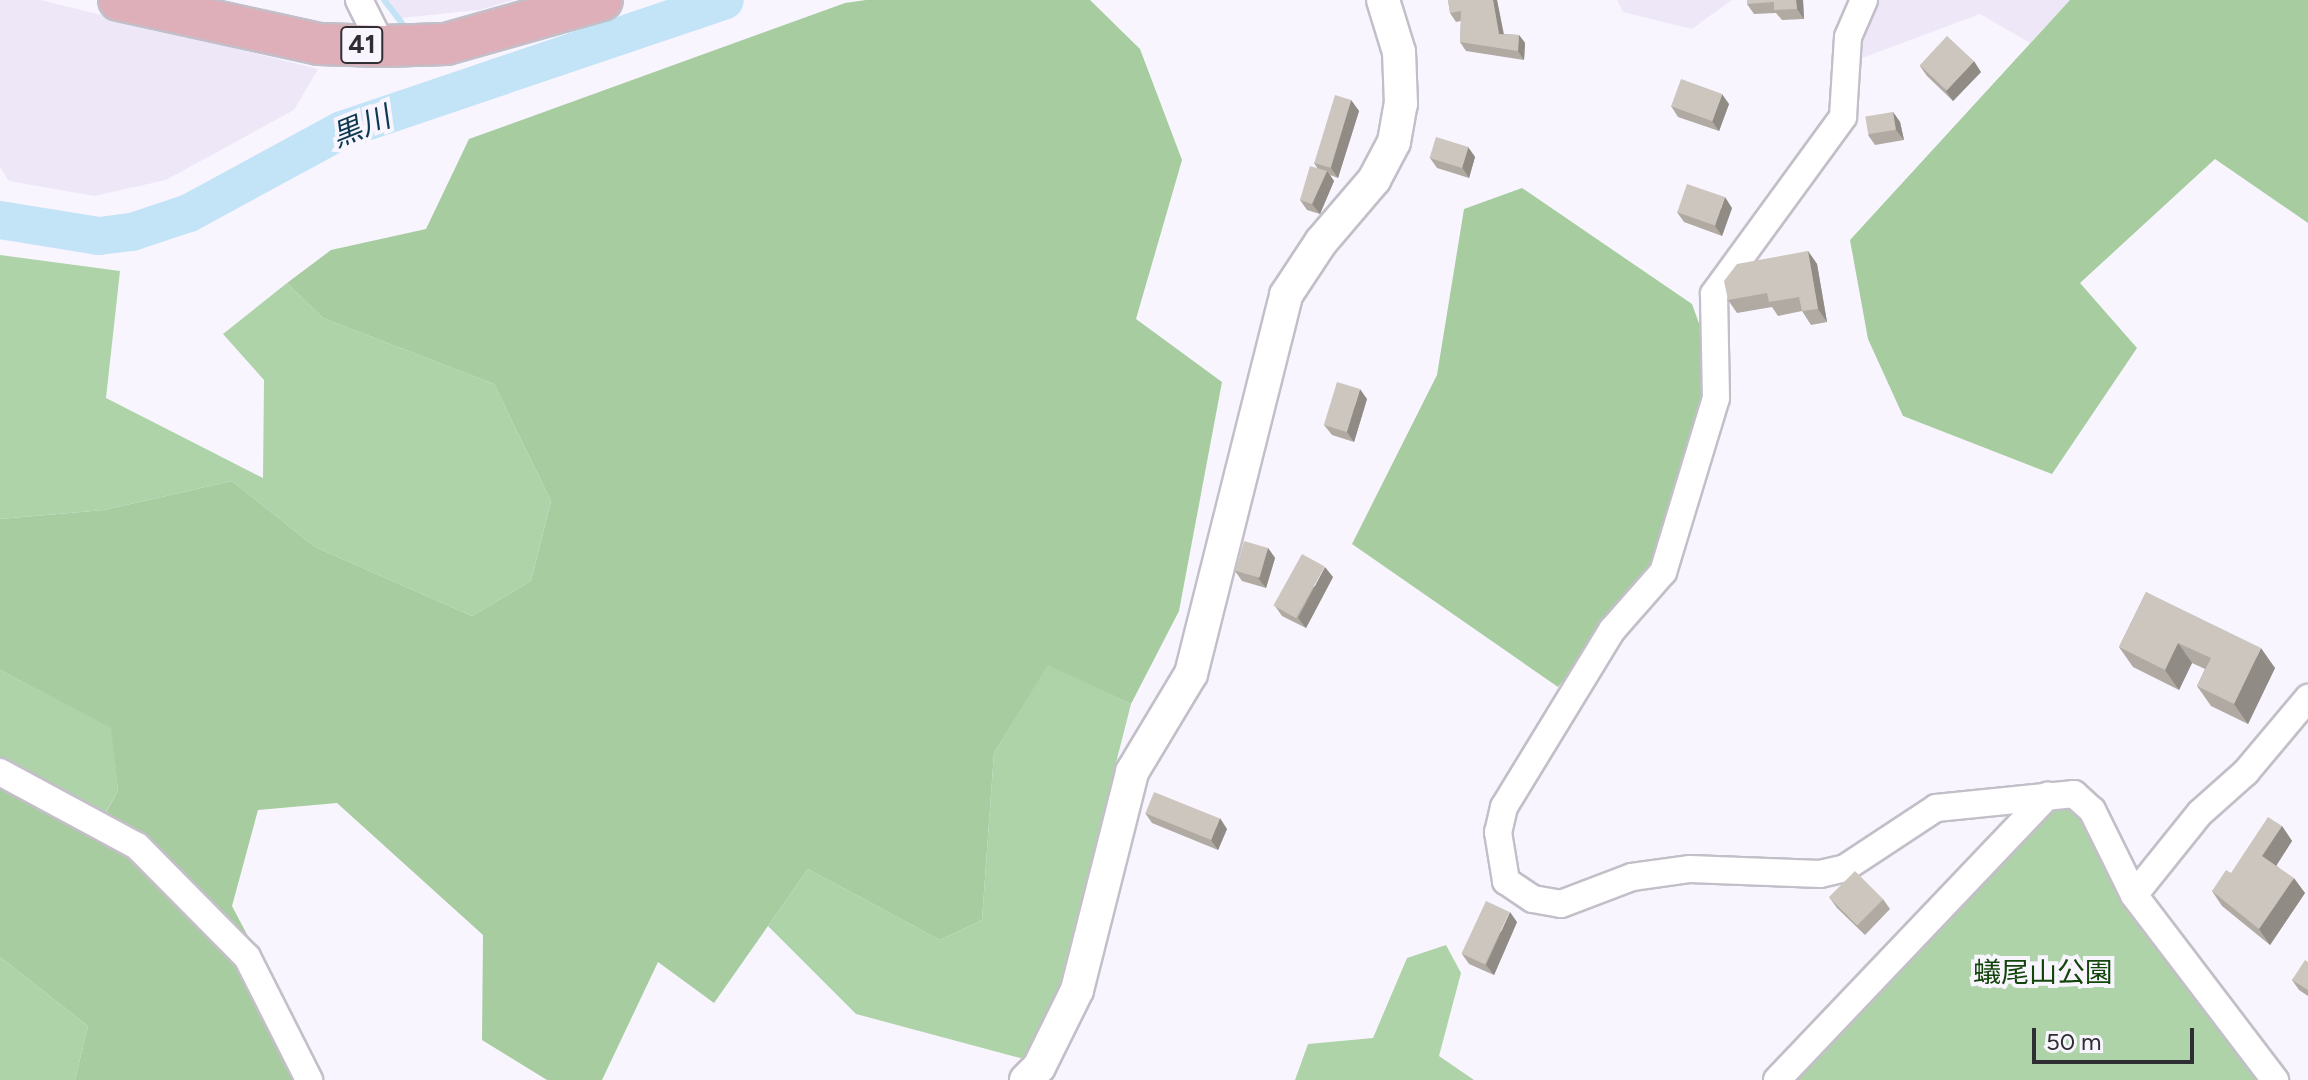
<!DOCTYPE html>
<meta charset="utf-8">
<style>
body{margin:0}
#map{position:relative;width:2308px;height:1080px;overflow:hidden;background:#f9f5ff;font-family:Figtree,"Noto Sans JP",sans-serif}
div>[style]{position:absolute}
.built>*{inset:0;background:#ede7f8}
.green>*{inset:0;background:#afd3a9}
.forest>*{inset:0;background:#a6cca0}
.stream>*{height:6px;margin:-3px;padding:0 3px;transform-origin:3px;border-radius:3px;background:#c3e3f7}
.river>*{height:38px;margin:-19px;padding:0 19px;transform-origin:19px;border-radius:19px;background:#c3e3f7}
.roads{filter:drop-shadow(2px 0 #c3bfc8) drop-shadow(-2px 0 #c3bfc8) drop-shadow(0 2px #c3bfc8) drop-shadow(0 -2px #c3bfc8)}
.minor>*{height:26px;margin:-13px;padding:0 13px;transform-origin:13px;border-radius:13px;background:#fff}
.tertiary>*{height:32px;margin:-16px;padding:0 16px;transform-origin:16px;border-radius:16px;background:#fff}
.primary>*{height:40px;margin:-20px;padding:0 20px;transform-origin:20px;border-radius:20px;background:#deafb9}
.wall>*{inset:0;background:#b0aaa3}
.shaded-wall>*{inset:0;background:#908b85}
.building>*{inset:0;background:#cdc6be;transform-origin:0 0}
span{translate:-50% -50%;white-space:nowrap;text-align:center;line-height:1.15;-webkit-text-stroke:8px #f9f5ff;paint-order:stroke}
.shield-label span{padding:2px 6px;background:#f9f5ff;border:2px solid;border-radius:6px;-webkit-text-stroke-width:0}
.shield-label{font-size:26px;color:#2f2e32;font-weight:700}
.park-label{font-size:28px;color:#12450a}
.water-label{font-size:30px;color:#0c3950;font-style:italic}
.scale{position:absolute;left:2032px;top:1028px;width:162px;height:36px;box-sizing:border-box;border:4px solid #2f2e32;border-top:0;padding-left:10px;font-size:24px;line-height:28px;white-space:nowrap;color:#2f2e32;-webkit-text-stroke:6px #f9f5ff;paint-order:stroke}
</style>
<div id="map">
<div class="built">
<i style="clip-path:polygon(0 0,41px 0,318px 69px,294px 110px,166px 180px,94px 196px,9px 181px,0 167px)"></i>
<i style="clip-path:polygon(387px 0,513px 0,479px 10px,401px 18px)"></i>
<i style="clip-path:polygon(1617px 0,1732px 0,1692px 29px,1623px 12px)"></i>
<i style="clip-path:polygon(1872px 0,2070px 0,2030px 43px,1980px 14px,1854px 61px)"></i>
</div>
<div class="green">
<i style="clip-path:polygon(0 255px,120px 271px,106px 398px,263px 478px,264px 380px,223px 334px,287px 283px,323px 318px,494px 384px,551px 501px,531px 581px,472px 616px,315px 547px,232px 481px,104px 510px,0 519px)"></i>
<i style="clip-path:polygon(1048px 664px,1131px 704px,1058px 991px,1024px 1059px,856px 1014px,768px 926px,808px 869px,940px 940px,982px 920px,994px 753px)"></i>
<i style="clip-path:polygon(0 670px,112px 728px,118px 791px,101px 820px,0 762px)"></i>
<i style="clip-path:polygon(2065px 807px,2083px 819px,2260px 1080px,1791px 1080px,2042px 816px)"></i>
<i style="clip-path:polygon(1446px 945px,1461px 973px,1439px 1056px,1474px 1080px,1295px 1080px,1308px 1044px,1373px 1038px,1407px 958px)"></i>
<i style="clip-path:polygon(0 957px,88px 1026px,75px 1080px,0 1080px)"></i>
</div>
<div class="forest">
<i style="clip-path:polygon(866px 0,1090px 0,1140px 49px,1182px 160px,1136px 319px,1222px 382px,1179px 611px,1131px 704px,1048px 665px,994px 753px,982px 920px,940px 940px,808px 869px,714px 1003px,658px 962px,602px 1080px,547px 1080px,482px 1040px,483px 935px,337px 803px,258px 810px,232px 906px,324px 1080px,75px 1080px,88px 1026px,0 957px,0 762px,102px 819px,118px 791px,111px 728px,0 670px,0 519px,104px 510px,232px 481px,315px 547px,472px 616px,531px 581px,551px 501px,494px 384px,323px 318px,287px 283px,331px 250px,426px 229px,469px 139px,845px 3px)"></i>
<i style="clip-path:polygon(2070px 0,2308px 0,2308px 223px,2215px 159px,2080px 283px,2137px 348px,2052px 474px,1903px 416px,1868px 339px,1850px 240px)"></i>
<i style="clip-path:polygon(1522px 188px,1692px 304px,1705px 340px,1707px 398px,1658px 560px,1558px 687px,1352px 544px,1437px 375px,1464px 209px)"></i>
</div>
<div class="stream">
<i style="left:384px;top:0;width:29px;rotate:52deg"></i>
</div>
<div class="river">
<i style="left:0;top:220px;width:100px;rotate:9.2deg"></i>
<i style="left:99px;top:236px;width:33px;rotate:-7deg"></i>
<i style="left:132px;top:232px;width:60px;rotate:-18.4deg"></i>
<i style="left:189px;top:213px;width:174px;rotate:-28.5deg"></i>
<i style="left:342px;top:130px;width:404px;rotate:-18.7deg"></i>
</div>
<div class="roads">
<div class="minor">
<i style="left:359px;top:0;width:51px;rotate:63.4deg"></i>
<i style="left:1864px;top:0;width:40px;rotate:113.4deg"></i>
<i style="left:1848px;top:37px;width:80px;rotate:93.6deg"></i>
<i style="left:1843px;top:117px;width:219px;rotate:126.1deg"></i>
<i style="left:1714px;top:294px;width:104px;rotate:88.9deg"></i>
<i style="left:1716px;top:398px;width:182px;rotate:106.9deg"></i>
<i style="left:1663px;top:572px;width:77px;rotate:131.3deg"></i>
<i style="left:1612px;top:630px;width:207px;rotate:121.4deg"></i>
<i style="left:1504px;top:807px;width:26px;rotate:103deg"></i>
<i style="left:1498px;top:832px;width:50px;rotate:80.7deg"></i>
<i style="left:1506px;top:881px;width:32px;rotate:34deg"></i>
<i style="left:1533px;top:899px;width:28px;rotate:10deg"></i>
<i style="left:1561px;top:904px;width:76px;rotate:-20.8deg"></i>
<i style="left:1632px;top:877px;width:59px;rotate:-7.9deg"></i>
<i style="left:1690px;top:869px;width:130px;rotate:2.2deg"></i>
<i style="left:1820px;top:874px;width:26px;rotate:-13deg"></i>
<i style="left:1845px;top:868px;width:109px;rotate:-33.4deg"></i>
<i style="left:1936px;top:808px;width:139px;rotate:-5.8deg"></i>
<i style="left:2074px;top:794px;width:24px;rotate:42deg"></i>
<i style="left:2092px;top:810px;width:95px;rotate:63.7deg"></i>
<i style="left:2134px;top:895px;width:233px;rotate:52.7deg"></i>
<i style="left:0;top:772px;width:156px;rotate:28.4deg"></i>
<i style="left:137px;top:846px;width:156px;rotate:45.3deg"></i>
<i style="left:247px;top:957px;width:138px;rotate:63.2deg"></i>
<i style="left:2134px;top:895px;width:105px;rotate:-51.2deg"></i>
<i style="left:2200px;top:813px;width:62px;rotate:-41.7deg"></i>
<i style="left:2246px;top:772px;width:97px;rotate:-50deg"></i>
<i style="left:1777px;top:1080px;width:393px;rotate:-46.4deg"></i>
</div>
<div class="tertiary">
<i style="left:1026px;top:1080px;width:18px;rotate:-45deg"></i>
<i style="left:1039px;top:1067px;width:86px;rotate:-63.7deg"></i>
<i style="left:1077px;top:990px;width:225px;rotate:-75.8deg"></i>
<i style="left:1132px;top:772px;width:114px;rotate:-59deg"></i>
<i style="left:1191px;top:674px;width:391px;rotate:-75.9deg"></i>
<i style="left:1286px;top:295px;width:64px;rotate:-56.6deg"></i>
<i style="left:1321px;top:242px;width:82px;rotate:-49.5deg"></i>
<i style="left:1374px;top:180px;width:43px;rotate:-62.2deg"></i>
<i style="left:1394px;top:142px;width:39px;rotate:-80deg"></i>
<i style="left:1401px;top:104px;width:52px;rotate:-92.2deg"></i>
<i style="left:1399px;top:52px;width:54px;rotate:-107.1deg"></i>
</div>
<div class="primary">
<i style="left:119px;top:0;width:205px;rotate:12.4deg"></i>
<i style="left:319px;top:44px;width:63px;rotate:1.8deg"></i>
<i style="left:382px;top:46px;width:64px;rotate:-1.8deg"></i>
<i style="left:446px;top:44px;width:162px;rotate:-15.8deg"></i>
</div>
</div>
<div class="wall">
<i style="clip-path:polygon(1448px 0,1497px 0,1504px 34px,1519px 35px,1525px 43px,1524px 60px,1466px 51px,1460px 42px,1461px 21px,1456px 22px,1450px 13px)"></i>
<i style="clip-path:polygon(1747px 0,1803px 0,1804px 19px,1782px 20px,1776px 13px,1754px 14px,1747px 4px)"></i>
<i style="clip-path:polygon(1920px 66px,1981px 72px,1953px 101px,1927px 76px)"></i>
<i style="clip-path:polygon(1351px 100px,1359px 111px,1338px 178px,1330px 175px,1334px 181px,1320px 214px,1307px 210px,1300px 200px,1318px 169px,1314px 163px)"></i>
<i style="clip-path:polygon(1729px 104px,1719px 131px,1678px 117px,1671px 106px)"></i>
<i style="clip-path:polygon(1893px 112px,1900px 122px,1904px 140px,1875px 145px,1868px 135px)"></i>
<i style="clip-path:polygon(1468px 147px,1475px 157px,1469px 178px,1437px 168px,1430px 158px)"></i>
<i style="clip-path:polygon(1732px 208px,1722px 236px,1684px 222px,1677px 212px)"></i>
<i style="clip-path:polygon(1808px 251px,1817px 264px,1827px 322px,1811px 325px,1802px 311px,1778px 316px,1772px 307px,1737px 313px,1728px 300px)"></i>
<i style="clip-path:polygon(1367px 399px,1354px 442px,1332px 435px,1324px 425px)"></i>
<i style="clip-path:polygon(1268px 548px,1275px 558px,1266px 588px,1242px 581px,1235px 571px)"></i>
<i style="clip-path:polygon(1333px 577px,1306px 628px,1282px 616px,1275px 606px)"></i>
<i style="clip-path:polygon(2146px 592px,2275px 668px,2248px 724px,2211px 706px,2197px 686px,2205px 669px,2192px 663px,2179px 690px,2133px 667px,2119px 647px)"></i>
<i style="clip-path:polygon(1145px 813px,1227px 829px,1218px 850px,1152px 823px)"></i>
<i style="clip-path:polygon(2282px 826px,2292px 841px,2276px 865px,2305px 893px,2270px 945px,2222px 906px,2212px 891px)"></i>
<i style="clip-path:polygon(1829px 897px,1883px 899px,1890px 909px,1865px 935px,1837px 908px)"></i>
<i style="clip-path:polygon(1517px 922px,1494px 975px,1469px 964px,1462px 954px)"></i>
<i style="clip-path:polygon(2308px 962px,2308px 996px,2299px 990px,2292px 980px)"></i>
</div>
<div class="shaded-wall">
<i style="clip-path:polygon(1493px 0,1497px 0,1505px 42px,1499px 34px)"></i>
<i style="clip-path:polygon(1796px 0,1803px 0,1804px 19px,1797px 9px)"></i>
<i style="clip-path:polygon(1519px 35px,1525px 43px,1524px 60px,1518px 51px)"></i>
<i style="clip-path:polygon(1974px 61px,1981px 72px,1953px 101px,1946px 91px)"></i>
<i style="clip-path:polygon(1722px 94px,1729px 104px,1719px 131px,1712px 121px)"></i>
<i style="clip-path:polygon(1351px 100px,1359px 111px,1338px 178px,1331px 168px)"></i>
<i style="clip-path:polygon(1893px 112px,1900px 122px,1904px 140px,1896px 130px)"></i>
<i style="clip-path:polygon(1468px 147px,1475px 157px,1469px 178px,1462px 167px)"></i>
<i style="clip-path:polygon(1327px 171px,1334px 181px,1320px 214px,1312px 204px)"></i>
<i style="clip-path:polygon(1725px 197px,1732px 208px,1722px 236px,1715px 226px)"></i>
<i style="clip-path:polygon(1808px 251px,1817px 264px,1827px 322px,1818px 309px)"></i>
<i style="clip-path:polygon(1360px 389px,1367px 399px,1354px 442px,1347px 432px)"></i>
<i style="clip-path:polygon(1268px 548px,1275px 558px,1266px 588px,1258px 578px)"></i>
<i style="clip-path:polygon(1325px 567px,1333px 577px,1306px 628px,1298px 618px)"></i>
<i style="clip-path:polygon(2178px 643px,2192px 663px,2179px 690px,2165px 670px)"></i>
<i style="clip-path:polygon(2261px 648px,2275px 668px,2248px 724px,2234px 704px)"></i>
<i style="clip-path:polygon(1220px 818px,1227px 829px,1218px 850px,1211px 840px)"></i>
<i style="clip-path:polygon(2282px 826px,2292px 841px,2273px 871px,2262px 856px)"></i>
<i style="clip-path:polygon(2294px 878px,2305px 893px,2270px 945px,2259px 929px)"></i>
<i style="clip-path:polygon(1510px 912px,1517px 922px,1494px 975px,1486px 965px)"></i>
</div>
<div class="building">
<i style="clip-path:polygon(1448px 0,1493px 0,1499px 34px,1519px 35px,1518px 51px,1460px 42px,1461px 11px,1450px 13px)"></i>
<i style="clip-path:polygon(1747px 0,1796px 0,1797px 9px,1774px 10px,1774px 2px,1747px 4px)"></i>
<i style="left:1947px;top:36px;width:37px;height:40px;rotate:43deg"></i>
<i style="left:1681px;top:79px;width:44px;height:29px;rotate:20deg"></i>
<i style="left:1335px;top:95px;width:17px;height:71px;rotate:17deg"></i>
<i style="left:1893px;top:112px;width:18px;height:28px;rotate:81deg"></i>
<i style="left:1436px;top:137px;width:34px;height:22px;rotate:17deg"></i>
<i style="clip-path:polygon(1310px 166px,1327px 171px,1312px 204px,1300px 200px)"></i>
<i style="left:1687px;top:184px;width:40px;height:30px;rotate:19deg"></i>
<i style="clip-path:polygon(1808px 251px,1818px 309px,1802px 311px,1799px 297px,1769px 302px,1767px 293px,1728px 300px,1724px 281px,1737px 264px)"></i>
<i style="left:1337px;top:382px;width:24px;height:45px;rotate:17deg"></i>
<i style="left:1244px;top:541px;width:25px;height:31px;rotate:16deg"></i>
<i style="left:1302px;top:554px;width:26px;height:59px;rotate:29deg"></i>
<i style="clip-path:polygon(2146px 592px,2261px 648px,2234px 704px,2197px 686px,2211px 658px,2178px 643px,2165px 670px,2119px 647px)"></i>
<i style="left:1154px;top:792px;width:71px;height:23px;rotate:22deg"></i>
<i style="clip-path:polygon(2268px 817px,2282px 826px,2262px 856px,2294px 878px,2259px 929px,2212px 891px,2226px 870px,2231px 873px)"></i>
<i style="left:1855px;top:871px;width:40px;height:37px;rotate:45deg"></i>
<i style="left:1486px;top:901px;width:26px;height:58px;rotate:25deg"></i>
<i style="clip-path:polygon(2305px 960px,2308px 962px,2308px 990px,2292px 980px)"></i>
</div>
<div class="shield-label">
<span style="left:362px;top:45px">41</span>
</div>
<div class="park-label">
<span style="left:2043px;top:972px">蟻尾山公園</span>
</div>
<div class="water-label">
<span style="left:361px;top:127px;rotate:-22deg">黒川</span>
</div>
<div class="scale">50 m</div>
</div>
